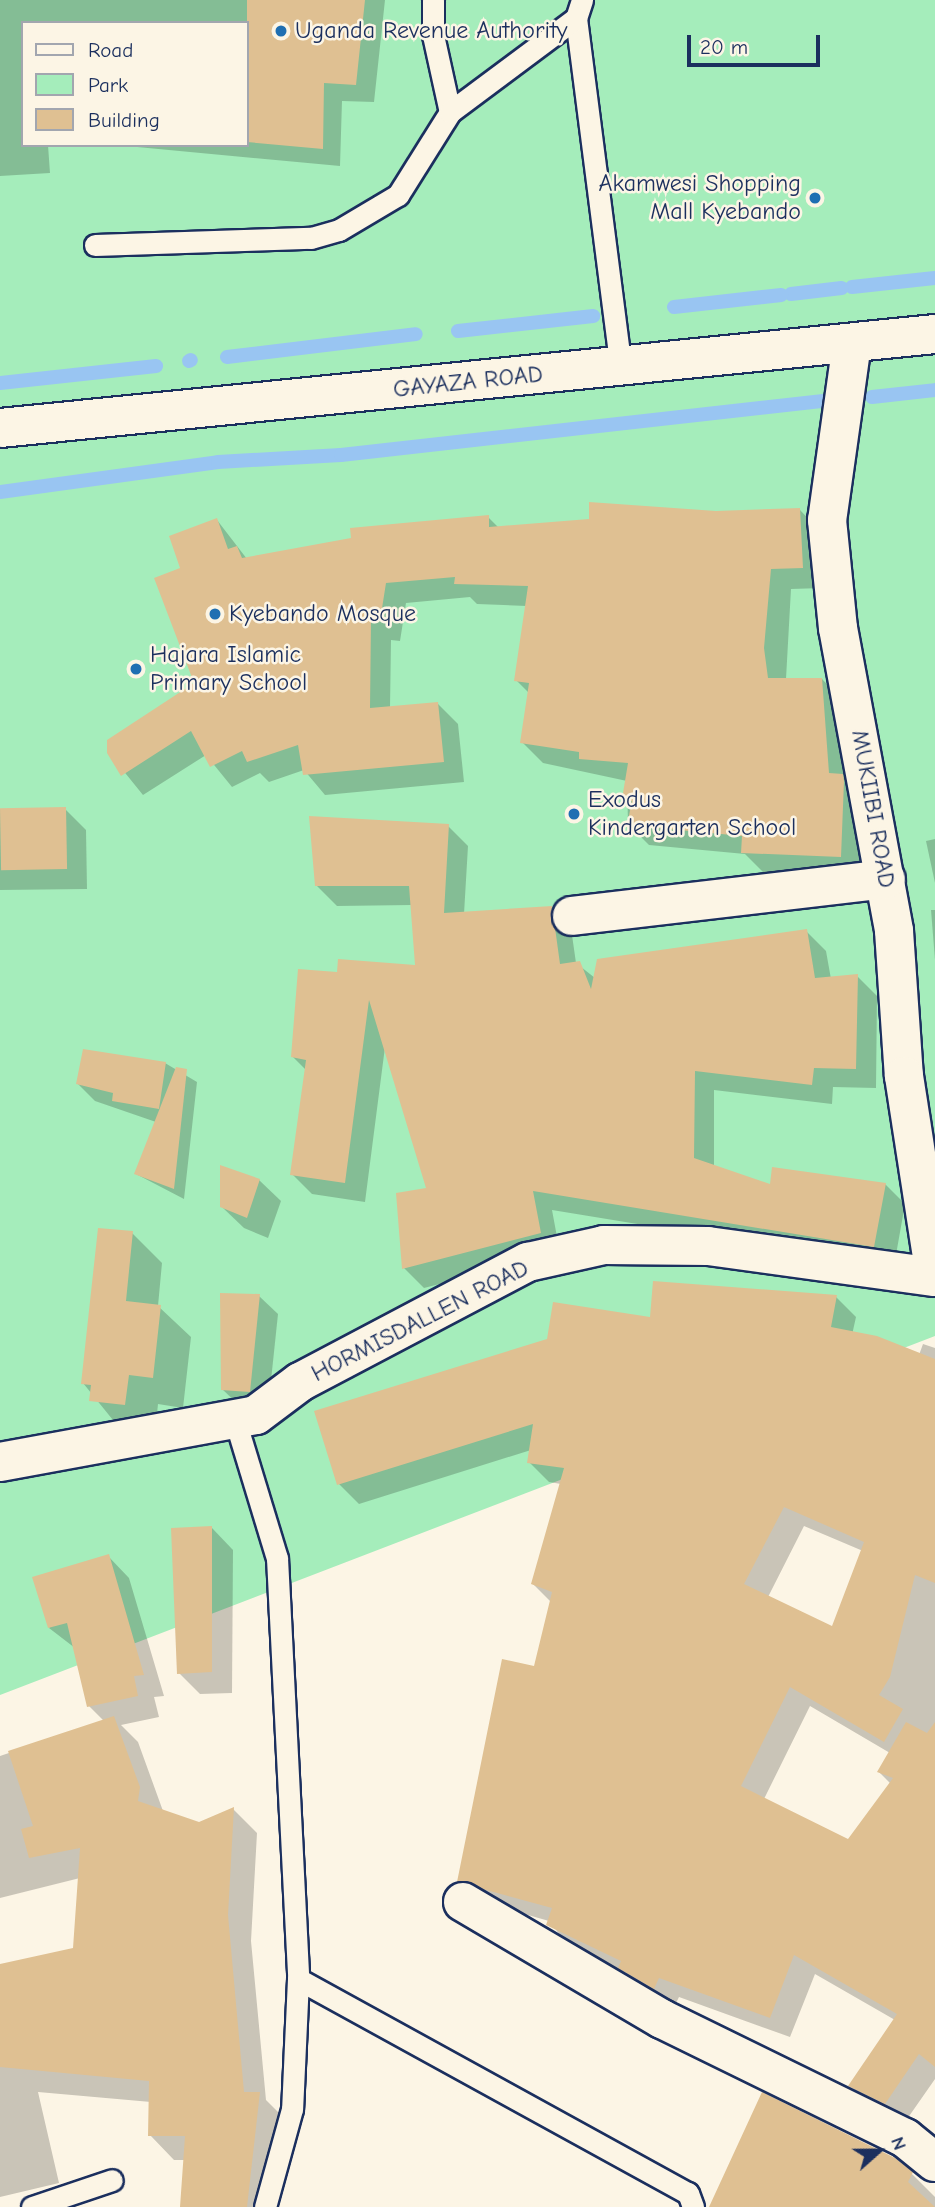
<!DOCTYPE html>
<style>
body{margin:0}
#map{position:relative;width:935px;height:2207px;overflow:hidden;background:#fcf5e5;font-family:"Comic Neue",sans-serif}
div>[style]{position:absolute}
.green>*{inset:0;background:#a5edbb}
.shadow>*{inset:0;background:#0003}
.stream>*{height:14px;margin:-7px;padding:0 7px;transform-origin:7px;border-radius:7px;background:#99c5f2}
.building>*{inset:0;background:#dfc092;transform-origin:0 0}
.roads{filter:drop-shadow(2px 0 #1b2f5e) drop-shadow(-2px 0 #1b2f5e) drop-shadow(0 2px #1b2f5e) drop-shadow(0 -2px #1b2f5e)}
.service>*{height:21px;margin:-10.5px;padding:0 10.5px;transform-origin:10.5px;border-radius:10.5px;background:#fcf5e5}
.minor>*{height:38px;margin:-19px;padding:0 19px;transform-origin:19px;border-radius:19px;background:#fcf5e5}
.primary>*{height:38px;margin:-19px;padding:0 19px;transform-origin:19px;border-radius:19px;background:#fcf5e5}
.dots>*{width:19px;height:19px;translate:-50% -50%;box-sizing:border-box;border:4px solid #fcf5e5;border-radius:50%}
span{translate:-50% -50%;white-space:nowrap;text-align:center;line-height:1.15;-webkit-text-stroke:5px #fcf5e5;paint-order:stroke}
.poi-label{font-size:24px;color:#1b2f5e}
.left{translate:0 -50%;text-align:left}
.right{translate:-100% -50%;text-align:right}
.street-label{font-size:24px;color:#1b2f5e}
.legend{position:absolute;left:21px;top:21px;width:228px;height:126px;box-sizing:border-box;background:#fcf5e5;border:2px solid #a2a6af;margin:0;padding:9px 12px;list-style:none;font-size:21px;color:#1b2f5e}
.legend li{display:flex;align-items:center;gap:14px;height:35px}
.legend b{width:35px;border:2px solid #a2a6af}
.north{position:absolute;left:844px;top:2116px;width:70px;height:70px;-webkit-text-stroke:5px #fcf5e5;paint-order:stroke;rotate:69deg;font-size:19px;font-weight:700;line-height:28px;text-align:center;color:#1b2f5e}
.north::after{content:'';display:block;margin:auto;width:24px;height:32px;background:#1b2f5e;clip-path:polygon(50% 0,100% 100%,50% 72%,0 100%)}
.scale{position:absolute;left:687px;top:35px;width:133px;height:32px;box-sizing:border-box;border:4px solid #1b2f5e;border-top:0;padding-left:9px;font-size:21px;line-height:24px;white-space:nowrap;color:#1b2f5e;-webkit-text-stroke:5px #fcf5e5;paint-order:stroke}
</style>
<div id="map">
<div class="green">
<i style="clip-path:polygon(evenodd,0 0,935px 0,935px 1336px,0 1695px,0 0,23px 23px,247px 23px,247px 145px,23px 145px,23px 23px)"></i>
</div>
<div class="shadow">
<i style="clip-path:polygon(0 0,385px 0,374px 102px,342px 101px,340px 166px,116px 145px,247px 145px,247px 23px,23px 23px,23px 145px,48px 145px,50px 173px,0 176px)"></i>
<i style="clip-path:polygon(800px 510px,820px 531px,823px 588px,791px 589px,786px 679px,822px 679px,842px 700px,864px 803px,861px 877px,764px 873px,745px 854px,649px 845px,628px 824px,627px 781px,543px 763px,522px 742px,529px 693px,516px 680px,527px 606px,477px 604px,470px 597px,406px 603px,400px 641px,391px 640px,390px 708px,438px 704px,458px 724px,464px 782px,325px 795px,304px 770px,269px 782px,260px 773px,232px 787px,206px 755px,143px 795px,109px 753px,196px 684px,182px 569px,217px 520px,247px 559px,488px 517px,499px 528px)"></i>
<i style="clip-path:polygon(0 809px,65px 809px,86px 830px,87px 889px,0 890px)"></i>
<i style="clip-path:polygon(448px 826px,468px 846px,464px 914px,551px 908px,571px 928px,576px 963px,595px 978px,806px 931px,826px 951px,831px 979px,857px 976px,877px 996px,876px 1088px,833px 1087px,832px 1104px,714px 1090px,714px 1167px,771px 1186px,885px 1184px,905px 1204px,894px 1266px,552px 1210px,560px 1253px,424px 1288px,404px 1268px,428px 1189px,385px 1047px,365px 1202px,312px 1194px,292px 1174px,306px 1070px,293px 1057px,339px 974px,417px 967px,412px 905px,337px 906px,317px 886px)"></i>
<i style="clip-path:polygon(935px 839px,935px 883px,926px 841px)"></i>
<i style="clip-path:polygon(931px 910px,935px 910px,935px 960px)"></i>
<i style="clip-path:polygon(165px 1063px,197px 1082px,184px 1199px,136px 1174px,156px 1122px,95px 1101px,78px 1084px)"></i>
<i style="clip-path:polygon(259px 1180px,281px 1201px,268px 1238px,244px 1228px,222px 1207px)"></i>
<i style="clip-path:polygon(132px 1233px,162px 1263px,158px 1306px,191px 1337px,183px 1408px,158px 1404px,155px 1434px,121px 1430px,83px 1383px)"></i>
<i style="clip-path:polygon(259px 1296px,278px 1314px,268px 1409px,241px 1407px,222px 1389px)"></i>
<i style="clip-path:polygon(evenodd,836px 1297px,856px 1317px,852px 1335px,919px 1355px,923px 1344px,935px 1348px,935px 2079px,905px 2122px,870px 2105px,850px 2085px,895px 2020px,815px 1974px,790px 2037px,679px 1997px,674px 2007px,625px 1972px,568px 1945px,549px 1921px,479px 1901px,459px 1881px,536px 1668px,551px 1602px,533px 1584px,561px 1484px,549px 1482px,529px 1462px,531px 1450px,359px 1504px,339px 1484px,652px 1319px,836px 1297px,804px 1526px,863px 1551px,833px 1628px,768px 1597px,804px 1526px,836px 1297px,810px 1706px,890px 1753px,879px 1772px,891px 1784px,848px 1841px,764px 1799px,810px 1706px)"></i>
<i style="clip-path:polygon(212px 1528px,233px 1550px,232px 1693px,200px 1694px,179px 1673px)"></i>
<i style="clip-path:polygon(108px 1556px,129px 1578px,164px 1696px,154px 1697px,159px 1717px,121px 1725px,138px 1742px,163px 1811px,199px 1824px,233px 1809px,257px 1833px,251px 1941px,266px 2100px,284px 2118px,272px 2207px,182px 2207px,185px 2160px,174px 2160px,150px 2135px,151px 2102px,38px 2092px,59px 2183px,0 2197px,0 1966px,75px 1950px,80px 1878px,0 1898px,0 1756px,104px 1721px,89px 1706px,75px 1648px,49px 1628px)"></i>
<i style="clip-path:polygon(912px 2174px,935px 2197px,935px 2207px,711px 2207px)"></i>
</div>
<div class="stream">
<i style="left:852px;top:287px;width:83px;rotate:-6.2deg"></i>
<i style="left:791px;top:294px;width:51px;rotate:-6.7deg"></i>
<i style="left:674px;top:307px;width:108px;rotate:-6.4deg"></i>
<i style="left:458px;top:331px;width:136px;rotate:-6.3deg"></i>
<i style="left:227px;top:357px;width:190px;rotate:-6.9deg"></i>
<i style="left:189px;top:361px;width:2px;rotate:-27deg"></i>
<i style="left:0;top:383px;width:157px;rotate:-6.2deg"></i>
<i style="left:872px;top:397px;width:63px;rotate:-6.3deg"></i>
<i style="left:0;top:492px;width:220px;rotate:-7.8deg"></i>
<i style="left:218px;top:462px;width:123px;rotate:-3.3deg"></i>
<i style="left:341px;top:455px;width:499px;rotate:-6.4deg"></i>
</div>
<div class="building">
<i style="clip-path:polygon(247px 0,365px 0,356px 85px,324px 83px,323px 149px,247px 142px)"></i>
<i style="clip-path:polygon(589px 502px,716px 511px,800px 508px,803px 568px,771px 569px,764px 648px,768px 678px,822px 678px,829px 773px,843px 774px,844px 781px,841px 857px,741px 853px,742px 836px,627px 825px,632px 801px,622px 799px,628px 763px,579px 759px,579px 752px,520px 743px,529px 683px,514px 681px,528px 586px,454px 584px,455px 577px,386px 583px,380px 621px,371px 620px,370px 708px,438px 702px,444px 762px,303px 775px,298px 745px,247px 762px,242px 751px,210px 767px,191px 731px,121px 776px,107px 753px,107px 740px,194px 683px,154px 578px,180px 568px,169px 536px,217px 518px,228px 549px,237px 546px,242px 558px,351px 538px,350px 528px,489px 515px,489px 527px,589px 519px)"></i>
<i style="left:66px;top:807px;width:62px;height:66px;rotate:89deg"></i>
<i style="clip-path:polygon(309px 816px,449px 824px,444px 913px,552px 906px,560px 964px,580px 961px,591px 989px,597px 959px,807px 929px,815px 978px,858px 974px,856px 1069px,814px 1068px,812px 1085px,695px 1071px,694px 1158px,770px 1184px,772px 1167px,886px 1183px,874px 1247px,533px 1191px,541px 1233px,402px 1269px,396px 1193px,426px 1188px,369px 1000px,345px 1183px,290px 1175px,306px 1060px,291px 1057px,298px 969px,337px 972px,338px 959px,415px 965px,409px 886px,315px 886px)"></i>
<i style="clip-path:polygon(83px 1049px,166px 1062px,159px 1109px,112px 1101px,113px 1093px,76px 1084px)"></i>
<i style="clip-path:polygon(176px 1067px,187px 1069px,174px 1189px,134px 1174px)"></i>
<i style="clip-path:polygon(220px 1165px,260px 1179px,247px 1218px,220px 1207px)"></i>
<i style="clip-path:polygon(98px 1228px,133px 1231px,126px 1301px,161px 1305px,153px 1378px,129px 1375px,125px 1405px,89px 1401px,91px 1385px,81px 1384px)"></i>
<i style="clip-path:polygon(evenodd,653px 1281px,837px 1295px,831px 1327px,877px 1336px,935px 1359px,935px 1583px,915px 1575px,890px 1677px,879px 1695px,903px 1709px,884px 1742px,790px 1687px,741px 1786px,848px 1839px,893px 1778px,877px 1772px,906px 1722px,927px 1733px,935px 1722px,935px 2067px,919px 2054px,885px 2104px,848px 2086px,897px 2014px,794px 1955px,770px 2018px,659px 1978px,654px 1989px,618px 1968px,621px 1961px,546px 1925px,552px 1908px,457px 1882px,502px 1659px,534px 1666px,552px 1592px,531px 1584px,564px 1468px,527px 1463px,533px 1424px,337px 1485px,314px 1411px,547px 1339px,553px 1302px,650px 1317px,653px 1281px,784px 1507px,864px 1542px,832px 1626px,744px 1584px,784px 1507px)"></i>
<i style="clip-path:polygon(220px 1293px,260px 1294px,250px 1392px,221px 1390px)"></i>
<i style="clip-path:polygon(212px 1526px,212px 1672px,177px 1674px,171px 1528px)"></i>
<i style="clip-path:polygon(109px 1554px,144px 1675px,134px 1676px,138px 1696px,87px 1707px,67px 1623px,48px 1628px,32px 1577px)"></i>
<i style="clip-path:polygon(114px 1716px,140px 1787px,138px 1801px,199px 1822px,234px 1807px,228px 1915px,244px 2092px,260px 2092px,247px 2207px,180px 2207px,185px 2136px,148px 2136px,149px 2081px,0 2067px,0 1964px,73px 1948px,80px 1848px,29px 1858px,21px 1829px,33px 1826px,8px 1751px)"></i>
<i style="clip-path:polygon(762px 2092px,895px 2158px,913px 2172px,908px 2182px,935px 2207px,709px 2207px)"></i>
</div>
<div class="roads">
<div class="service">
<i style="left:433px;top:0;width:35px;rotate:90deg"></i>
<i style="left:433px;top:35px;width:79px;rotate:77.6deg"></i>
<i style="left:582px;top:0;width:19px;rotate:108deg"></i>
<i style="left:576px;top:18px;width:352px;rotate:82.7deg"></i>
<i style="left:95px;top:245px;width:216px;rotate:-1.9deg"></i>
<i style="left:311px;top:238px;width:29px;rotate:-16deg"></i>
<i style="left:339px;top:230px;width:69px;rotate:-30.7deg"></i>
<i style="left:398px;top:195px;width:98px;rotate:-57.9deg"></i>
<i style="left:450px;top:112px;width:157px;rotate:-36.7deg"></i>
<i style="left:235px;top:1420px;width:144px;rotate:73.1deg"></i>
<i style="left:277px;top:1558px;width:422px;rotate:87.1deg"></i>
<i style="left:298px;top:1979px;width:130px;rotate:92.6deg"></i>
<i style="left:292px;top:2109px;width:102px;rotate:105.4deg"></i>
<i style="left:298px;top:1979px;width:445px;rotate:28.8deg"></i>
<i style="left:688px;top:2193px;width:15px;rotate:70deg"></i>
<i style="left:32px;top:2207px;width:84px;rotate:-18.6deg"></i>
</div>
<div class="minor">
<i style="left:852px;top:343px;width:179px;rotate:98deg"></i>
<i style="left:827px;top:520px;width:109px;rotate:84.2deg"></i>
<i style="left:838px;top:628px;width:308px;rotate:79.5deg"></i>
<i style="left:894px;top:931px;width:145px;rotate:86.1deg"></i>
<i style="left:904px;top:1076px;width:203px;rotate:81.2deg"></i>
<i style="left:572px;top:916px;width:316px;rotate:-6.7deg"></i>
<i style="left:0;top:1462px;width:260px;rotate:-10.4deg"></i>
<i style="left:256px;top:1415px;width:55px;rotate:-36.9deg"></i>
<i style="left:300px;top:1382px;width:258px;rotate:-27.8deg"></i>
<i style="left:528px;top:1262px;width:78px;rotate:-12.6deg"></i>
<i style="left:604px;top:1245px;width:104px;rotate:0.6deg"></i>
<i style="left:708px;top:1246px;width:229px;rotate:7.8deg"></i>
<i style="left:463px;top:1902px;width:231px;rotate:30.5deg"></i>
<i style="left:662px;top:2019px;width:271px;rotate:26.1deg"></i>
<i style="left:905px;top:2138px;width:38px;rotate:39deg"></i>
</div>
<div class="primary">
<i style="left:0;top:428px;width:940px;rotate:-5.74deg"></i>
</div>
</div>
<div class="dots">
<i style="left:281px;top:31px;background:#1f6fb2"></i>
<i style="left:815px;top:198px;background:#1f6fb2"></i>
<i style="left:215px;top:614px;background:#1f6fb2"></i>
<i style="left:136px;top:669px;background:#1f6fb2"></i>
<i style="left:574px;top:814px;background:#1f6fb2"></i>
</div>
<div class="poi-label">
<span class="left" style="left:295px;top:31px">Uganda Revenue Authority</span>
<span class="right" style="left:801px;top:198px">Akamwesi Shopping<br>Mall Kyebando</span>
<span class="left" style="left:229px;top:614px">Kyebando Mosque</span>
<span class="left" style="left:150px;top:669px">Hajara Islamic<br>Primary School</span>
<span class="left" style="left:588px;top:814px">Exodus<br>Kindergarten School</span>
</div>
<div class="street-label">
<span style="left:468px;top:382px;rotate:-6deg">GAYAZA ROAD</span>
<span style="left:873px;top:809px;rotate:80deg">MUKIIBI ROAD</span>
<span style="left:420px;top:1321px;rotate:-27deg">HORMISDALLEN ROAD</span>
</div>
<ul class="legend">
<li><b style="height:9px;background:#fcf5e5"></b>Road</li>
<li><b style="height:19px;background:#a5edbb"></b>Park</li>
<li><b style="height:19px;background:#dfc092"></b>Building</li>
</ul>
<div class="north">N</div>
<div class="scale">20 m</div>
</div>
